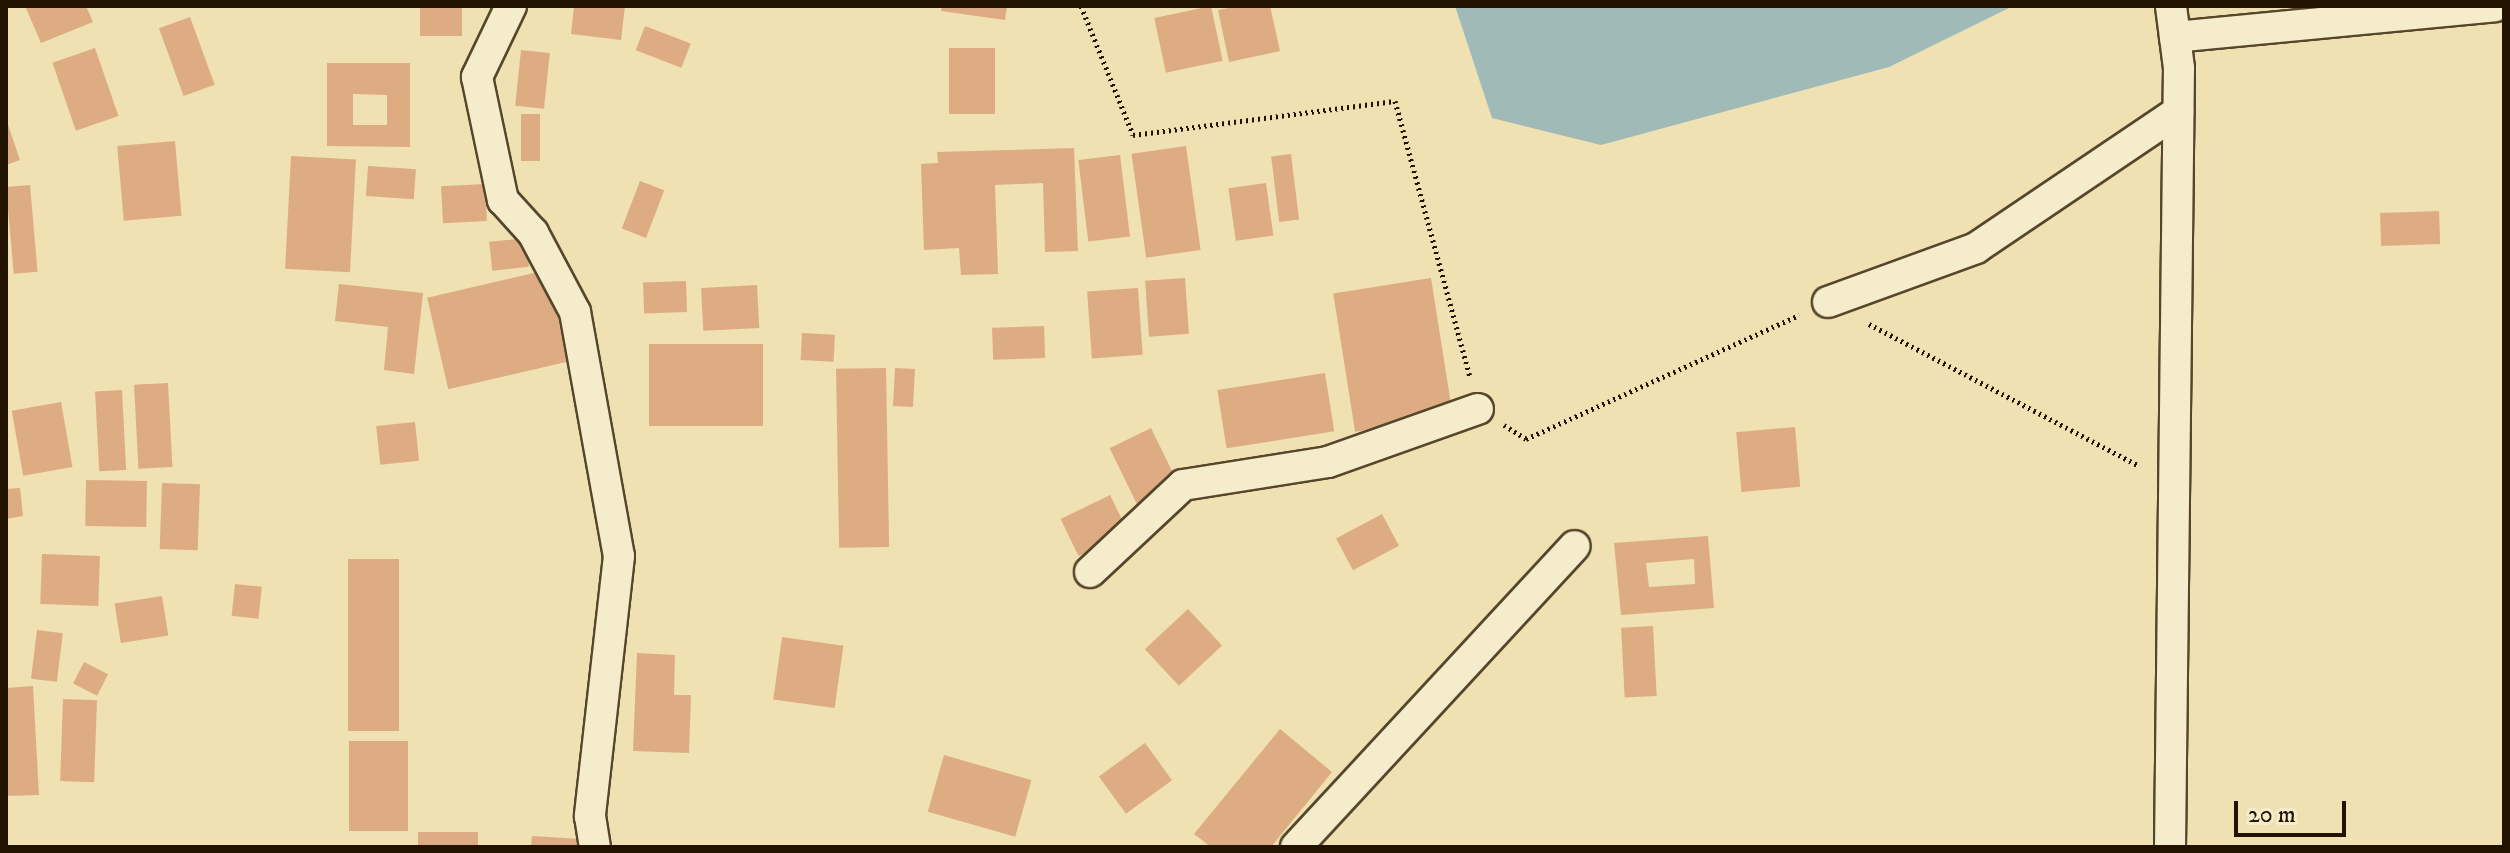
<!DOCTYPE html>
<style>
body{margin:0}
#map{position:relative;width:2510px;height:853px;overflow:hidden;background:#efe1b1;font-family:"IM FELL DW Pica",serif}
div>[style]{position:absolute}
.water>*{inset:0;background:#a0bab8}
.building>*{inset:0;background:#deac83;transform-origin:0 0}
.path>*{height:5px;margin-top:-2.5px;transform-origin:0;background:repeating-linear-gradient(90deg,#221300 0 2px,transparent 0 6px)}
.roads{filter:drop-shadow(2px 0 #55462c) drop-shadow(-2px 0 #55462c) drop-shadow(0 2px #55462c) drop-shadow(0 -2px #55462c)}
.street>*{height:30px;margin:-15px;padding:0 15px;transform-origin:15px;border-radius:15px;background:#f5eccc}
span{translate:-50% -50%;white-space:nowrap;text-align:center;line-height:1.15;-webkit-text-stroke:8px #f5eccc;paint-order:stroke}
.frame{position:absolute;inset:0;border:8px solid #221300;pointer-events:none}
.scale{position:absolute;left:2234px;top:801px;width:112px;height:36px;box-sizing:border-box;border:4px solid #221300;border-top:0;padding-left:10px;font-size:24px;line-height:28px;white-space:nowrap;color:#221300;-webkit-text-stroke:6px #f5eccc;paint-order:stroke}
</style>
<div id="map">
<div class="water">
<i style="clip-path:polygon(1455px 6px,2013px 6px,1889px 67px,1601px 145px,1492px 118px)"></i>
</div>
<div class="building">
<i style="clip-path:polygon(25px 6px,86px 6px,93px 22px,41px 43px)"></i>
<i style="left:420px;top:6px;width:42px;height:30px"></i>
<i style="clip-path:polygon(574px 6px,625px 6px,621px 40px,571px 34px)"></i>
<i style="clip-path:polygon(942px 6px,1007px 6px,1005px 20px,941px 11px)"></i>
<i style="left:1211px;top:6px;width:56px;height:58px;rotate:78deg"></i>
<i style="clip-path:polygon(1239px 6px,1270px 6px,1280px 51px,1229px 62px,1218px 10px)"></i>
<i style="left:190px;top:17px;width:72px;height:33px;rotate:70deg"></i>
<i style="left:645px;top:26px;width:49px;height:26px;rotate:21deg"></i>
<i style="left:95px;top:48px;width:72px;height:45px;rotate:71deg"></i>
<i style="left:949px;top:48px;width:46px;height:66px"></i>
<i style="left:521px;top:50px;width:29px;height:56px;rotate:6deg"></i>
<i style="clip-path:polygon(evenodd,327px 63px,410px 63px,410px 147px,327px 146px,327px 63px,353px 94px,387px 95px,387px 125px,353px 125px,353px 94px)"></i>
<i style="left:521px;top:114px;width:19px;height:47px"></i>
<i style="clip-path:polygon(6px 119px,20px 160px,6px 165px)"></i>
<i style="left:175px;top:141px;width:75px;height:58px;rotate:85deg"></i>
<i style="left:1186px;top:146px;width:105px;height:55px;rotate:82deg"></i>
<i style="clip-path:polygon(1074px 148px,1078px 251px,1045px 252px,1043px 183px,995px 185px,998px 274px,961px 275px,959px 248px,924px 250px,921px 164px,938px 163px,937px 152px)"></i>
<i style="left:1291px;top:154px;width:66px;height:20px;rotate:83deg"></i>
<i style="left:1120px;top:155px;width:82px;height:42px;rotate:83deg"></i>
<i style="left:291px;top:156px;width:65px;height:113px;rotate:3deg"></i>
<i style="left:368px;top:166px;width:48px;height:30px;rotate:4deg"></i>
<i style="left:640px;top:181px;width:26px;height:51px;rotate:21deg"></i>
<i style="left:1266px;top:183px;width:53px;height:38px;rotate:82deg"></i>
<i style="left:485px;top:184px;width:37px;height:44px;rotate:87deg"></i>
<i style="left:30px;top:185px;width:87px;height:24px;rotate:85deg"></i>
<i style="left:2439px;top:211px;width:33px;height:59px;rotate:88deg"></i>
<i style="left:526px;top:238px;width:29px;height:37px;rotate:84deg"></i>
<i style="left:547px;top:270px;width:94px;height:123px;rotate:77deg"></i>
<i style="left:1185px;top:278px;width:56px;height:40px;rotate:86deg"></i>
<i style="left:1431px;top:278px;width:140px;height:99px;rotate:81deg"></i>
<i style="left:686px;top:281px;width:31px;height:43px;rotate:88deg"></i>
<i style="clip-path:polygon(339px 284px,423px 293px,414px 374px,384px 370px,388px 327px,335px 321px)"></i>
<i style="left:757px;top:285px;width:43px;height:56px;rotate:87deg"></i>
<i style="left:1138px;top:288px;width:67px;height:51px;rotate:86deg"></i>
<i style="left:1044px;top:326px;width:32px;height:52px;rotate:88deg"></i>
<i style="left:802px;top:333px;width:33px;height:27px;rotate:3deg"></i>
<i style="left:649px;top:344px;width:114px;height:82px"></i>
<i style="left:886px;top:368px;width:179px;height:50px;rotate:89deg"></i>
<i style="left:895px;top:368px;width:20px;height:38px;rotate:3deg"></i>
<i style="left:1325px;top:373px;width:59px;height:109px;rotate:81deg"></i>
<i style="left:168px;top:383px;width:84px;height:34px;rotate:87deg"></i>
<i style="left:122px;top:390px;width:80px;height:27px;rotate:87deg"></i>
<i style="left:61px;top:402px;width:66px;height:50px;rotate:80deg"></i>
<i style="left:415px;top:422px;width:39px;height:39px;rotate:84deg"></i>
<i style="left:1795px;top:427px;width:60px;height:59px;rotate:85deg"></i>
<i style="left:1151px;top:428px;width:62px;height:46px;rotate:64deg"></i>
<i style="left:86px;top:480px;width:61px;height:46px;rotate:1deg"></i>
<i style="left:162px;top:483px;width:38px;height:66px;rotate:2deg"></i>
<i style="clip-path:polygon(20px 488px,23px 516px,6px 519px,6px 489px)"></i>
<i style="left:1110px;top:495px;width:41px;height:55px;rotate:64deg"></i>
<i style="left:1382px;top:514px;width:36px;height:52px;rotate:62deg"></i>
<i style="clip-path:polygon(evenodd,1708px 536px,1714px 608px,1621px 615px,1614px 543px,1708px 536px,1694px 559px,1695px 584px,1649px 587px,1646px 563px,1694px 559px)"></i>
<i style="left:42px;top:554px;width:58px;height:50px;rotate:2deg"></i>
<i style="left:348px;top:559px;width:51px;height:172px"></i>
<i style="left:235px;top:584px;width:27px;height:32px;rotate:6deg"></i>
<i style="left:162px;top:596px;width:40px;height:48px;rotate:81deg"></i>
<i style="left:1188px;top:609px;width:50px;height:59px;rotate:47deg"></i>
<i style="left:1653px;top:626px;width:70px;height:32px;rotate:87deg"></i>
<i style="left:37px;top:630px;width:26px;height:49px;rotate:7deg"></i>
<i style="left:782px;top:637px;width:62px;height:63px;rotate:8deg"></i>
<i style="clip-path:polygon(637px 653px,675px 655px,674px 695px,691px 695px,689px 753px,633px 751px)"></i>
<i style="left:84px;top:662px;width:27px;height:24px;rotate:27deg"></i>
<i style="clip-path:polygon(33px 686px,39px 795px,6px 796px,6px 688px)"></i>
<i style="left:63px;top:699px;width:34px;height:82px;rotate:2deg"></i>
<i style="clip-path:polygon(1280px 729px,1332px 772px,1271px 847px,1211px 847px,1194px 834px)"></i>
<i style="left:349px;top:741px;width:59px;height:90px"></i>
<i style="left:1145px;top:743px;width:46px;height:57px;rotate:54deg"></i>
<i style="left:944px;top:755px;width:91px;height:59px;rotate:16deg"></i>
<i style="left:478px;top:832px;width:15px;height:60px;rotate:90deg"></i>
<i style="clip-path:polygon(532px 836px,581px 839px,581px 847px,531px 847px)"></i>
</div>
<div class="path">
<i style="left:1081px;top:6px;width:139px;rotate:68deg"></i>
<i style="left:1133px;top:135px;width:264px;rotate:-7.4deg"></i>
<i style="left:1395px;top:101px;width:287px;rotate:74.8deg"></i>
<i style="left:1869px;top:324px;width:306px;rotate:27.7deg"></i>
<i style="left:1504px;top:425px;width:26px;rotate:32deg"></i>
<i style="left:1526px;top:439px;width:300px;rotate:-24.4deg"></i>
</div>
<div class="roads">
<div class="street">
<i style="left:511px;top:6px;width:79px;rotate:115.6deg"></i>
<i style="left:477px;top:77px;width:126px;rotate:78.1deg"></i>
<i style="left:503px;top:200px;width:45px;rotate:47.7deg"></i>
<i style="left:533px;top:233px;width:89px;rotate:62deg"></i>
<i style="left:575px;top:312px;width:248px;rotate:79.8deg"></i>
<i style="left:619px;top:556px;width:262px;rotate:96.4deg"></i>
<i style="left:590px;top:816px;width:31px;rotate:81deg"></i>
<i style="left:2175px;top:37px;width:322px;rotate:-5.5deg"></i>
<i style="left:1828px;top:302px;width:158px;rotate:-20deg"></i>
<i style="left:1976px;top:248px;width:244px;rotate:-34deg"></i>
<i style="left:1090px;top:572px;width:127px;rotate:-43.1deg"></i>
<i style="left:1183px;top:485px;width:147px;rotate:-9deg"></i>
<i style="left:1328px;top:462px;width:159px;rotate:-19.5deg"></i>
<i style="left:1296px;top:847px;width:410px;rotate:-47.2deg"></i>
<i style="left:2170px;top:847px;width:779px;rotate:-89.34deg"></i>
<i style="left:2179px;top:68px;width:63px;rotate:-97.4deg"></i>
</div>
</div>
<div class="frame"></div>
<div class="scale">20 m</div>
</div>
